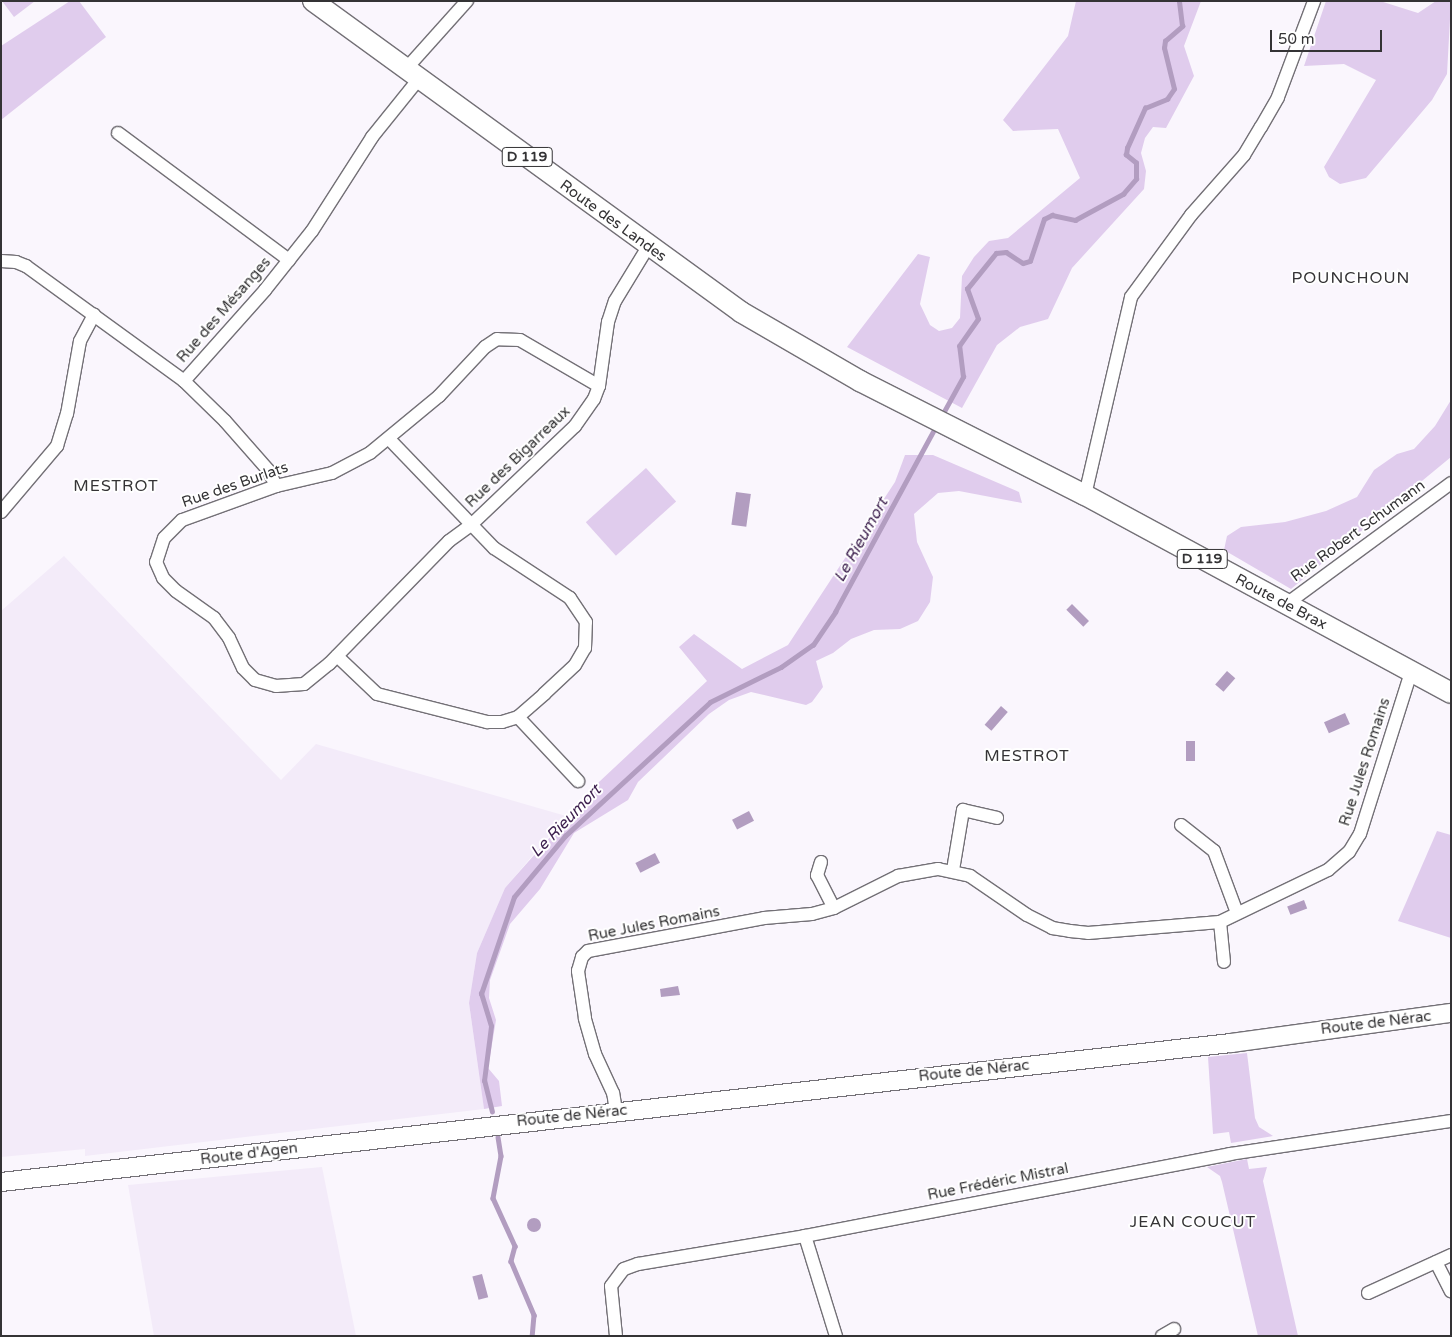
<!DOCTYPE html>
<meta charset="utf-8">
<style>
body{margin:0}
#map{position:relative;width:1452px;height:1337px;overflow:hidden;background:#faf6fd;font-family:"Varela Round",sans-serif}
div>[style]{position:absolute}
.built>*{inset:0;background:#f3ebf9}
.green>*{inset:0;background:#e0cced;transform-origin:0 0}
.water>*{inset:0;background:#b29dc0;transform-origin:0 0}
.round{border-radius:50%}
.stream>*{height:4.5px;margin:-2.25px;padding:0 2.25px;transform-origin:2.25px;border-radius:2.25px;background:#b29dc0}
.roads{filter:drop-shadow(1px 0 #737076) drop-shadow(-1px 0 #737076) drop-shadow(0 1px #737076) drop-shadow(0 -1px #737076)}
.street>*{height:12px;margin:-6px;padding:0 6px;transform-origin:6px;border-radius:6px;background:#fff}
.secondary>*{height:18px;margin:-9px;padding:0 9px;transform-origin:9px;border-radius:9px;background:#fff}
.primary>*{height:20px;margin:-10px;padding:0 10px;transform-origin:10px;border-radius:10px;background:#fff}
span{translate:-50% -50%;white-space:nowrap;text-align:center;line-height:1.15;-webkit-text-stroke:4px #fff;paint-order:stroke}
.shield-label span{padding:1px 4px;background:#fff;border:1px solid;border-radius:4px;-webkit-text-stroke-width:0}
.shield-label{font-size:14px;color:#343335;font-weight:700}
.street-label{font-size:15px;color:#343335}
.neighbourhood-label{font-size:16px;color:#343335;letter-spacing:1px}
.water-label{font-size:16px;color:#3f2250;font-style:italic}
.frame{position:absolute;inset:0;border:2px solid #343335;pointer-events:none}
.scale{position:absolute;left:1270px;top:30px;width:112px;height:22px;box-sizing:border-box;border:2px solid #343335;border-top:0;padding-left:6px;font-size:15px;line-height:18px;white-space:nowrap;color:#343335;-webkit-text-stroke:4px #fff;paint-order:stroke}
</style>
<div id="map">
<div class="built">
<i style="clip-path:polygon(64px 556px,281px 780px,316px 744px,566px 816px,505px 888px,477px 953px,469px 1003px,484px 1109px,85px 1156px,85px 1149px,1px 1157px,1px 611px)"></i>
<i style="clip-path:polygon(322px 1167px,356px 1336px,154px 1336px,128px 1185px)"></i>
</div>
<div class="green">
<i style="clip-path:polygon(2px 1px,35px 1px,14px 17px)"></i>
<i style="clip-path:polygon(70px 1px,79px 1px,106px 37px,1px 120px,1px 46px)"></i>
<i style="clip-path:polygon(1076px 1px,1201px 1px,1184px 46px,1194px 76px,1166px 128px,1153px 127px,1145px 138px,1141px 153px,1146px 171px,1144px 189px,1072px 268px,1048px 319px,1020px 327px,997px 345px,962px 408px,847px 347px,918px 254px,930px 257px,920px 304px,930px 325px,939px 331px,952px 328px,960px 318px,962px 276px,974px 257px,989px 241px,1008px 238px,1080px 178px,1058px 129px,1013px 131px,1003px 120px,1068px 36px)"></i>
<i style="clip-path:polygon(1326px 1px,1380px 1px,1418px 13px,1436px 1px,1451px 1px,1447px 74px,1432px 100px,1366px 178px,1340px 184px,1329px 177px,1324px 167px,1376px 80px,1344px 64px,1304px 66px)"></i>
<i style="clip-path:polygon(1451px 400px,1451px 457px,1291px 589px,1224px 550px,1227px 536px,1241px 527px,1285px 522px,1326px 511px,1357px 497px,1374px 470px,1397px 454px,1414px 449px,1435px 426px)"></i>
<i style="clip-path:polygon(905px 455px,933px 455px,1019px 492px,1022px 503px,959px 491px,938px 493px,914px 514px,917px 542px,933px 577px,930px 602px,918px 621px,900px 629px,874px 630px,851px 639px,833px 653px,816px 661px,823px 687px,812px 702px,806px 705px,751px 692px,729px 700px,709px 714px,638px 782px,628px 800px,574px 833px,540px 889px,510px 924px,490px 980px,489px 998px,496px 1020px,488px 1068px,499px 1081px,502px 1106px,484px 1109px,469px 1003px,477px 953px,505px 888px,599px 782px,707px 681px,679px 647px,694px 634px,742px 669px,788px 645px,895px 482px)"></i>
<i style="left:646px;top:468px;width:45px;height:81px;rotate:48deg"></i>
<i style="clip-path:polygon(1437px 831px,1451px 835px,1451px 938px,1398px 921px)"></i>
<i style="clip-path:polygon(1247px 1053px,1255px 1118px,1259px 1127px,1273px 1136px,1231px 1143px,1229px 1132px,1213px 1134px,1208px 1057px)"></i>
<i style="clip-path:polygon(1247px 1159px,1249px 1169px,1267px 1167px,1263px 1181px,1298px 1336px,1258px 1336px,1222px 1182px,1220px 1176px,1207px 1167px)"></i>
</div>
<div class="water">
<i style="left:736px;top:492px;width:15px;height:33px;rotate:8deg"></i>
<i style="left:1072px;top:604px;width:24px;height:8px;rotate:45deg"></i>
<i style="left:1227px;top:671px;width:11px;height:18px;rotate:41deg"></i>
<i style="left:1001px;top:706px;width:9px;height:25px;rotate:41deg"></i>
<i style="left:1345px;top:713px;width:12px;height:23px;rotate:66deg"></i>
<i style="left:1186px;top:741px;width:9px;height:20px"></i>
<i style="left:749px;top:811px;width:11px;height:19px;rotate:63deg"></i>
<i style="left:655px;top:853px;width:11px;height:22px;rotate:63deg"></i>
<i style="left:1304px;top:900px;width:9px;height:18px;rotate:69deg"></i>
<i style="clip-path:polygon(678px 986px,680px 995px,661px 997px,660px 989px)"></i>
<i class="round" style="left:527px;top:1218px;width:14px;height:14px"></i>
<i style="left:482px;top:1274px;width:24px;height:10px;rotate:75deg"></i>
</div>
<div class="stream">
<i style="left:941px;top:417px;width:46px;rotate:-61.2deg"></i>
<i style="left:963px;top:377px;width:31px;rotate:-97deg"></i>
<i style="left:959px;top:346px;width:33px;rotate:-55deg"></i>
<i style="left:978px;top:319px;width:32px;rotate:-110deg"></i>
<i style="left:967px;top:289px;width:46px;rotate:-51.1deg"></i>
<i style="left:996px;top:253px;width:10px;rotate:-6deg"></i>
<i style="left:1006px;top:252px;width:20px;rotate:33deg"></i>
<i style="left:1023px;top:263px;width:7px;rotate:-16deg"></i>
<i style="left:1030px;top:261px;width:44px;rotate:-71.6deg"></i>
<i style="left:1044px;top:219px;width:9px;rotate:-27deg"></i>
<i style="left:1052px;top:215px;width:24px;rotate:12deg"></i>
<i style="left:1075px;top:220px;width:55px;rotate:-28.4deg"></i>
<i style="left:1123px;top:194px;width:20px;rotate:-49deg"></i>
<i style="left:1136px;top:179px;width:16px;rotate:-90deg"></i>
<i style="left:1136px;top:163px;width:13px;rotate:-141deg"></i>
<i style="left:1126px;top:155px;width:7px;rotate:-82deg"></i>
<i style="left:1127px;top:148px;width:44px;rotate:-65.8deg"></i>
<i style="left:1145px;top:108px;width:24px;rotate:-22deg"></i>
<i style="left:1167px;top:99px;width:12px;rotate:-55deg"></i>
<i style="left:1174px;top:89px;width:42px;rotate:-103.7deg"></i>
<i style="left:1164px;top:48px;width:7px;rotate:-82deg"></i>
<i style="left:1165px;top:41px;width:23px;rotate:-41deg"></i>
<i style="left:1182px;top:26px;width:25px;rotate:-97deg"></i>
<i style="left:492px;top:1112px;width:32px;rotate:-104deg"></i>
<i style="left:484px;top:1081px;width:55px;rotate:-82.7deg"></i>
<i style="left:491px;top:1026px;width:34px;rotate:-107deg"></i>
<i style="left:481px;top:994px;width:102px;rotate:-71.2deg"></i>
<i style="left:514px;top:897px;width:80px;rotate:-50.1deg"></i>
<i style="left:565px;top:836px;width:197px;rotate:-42.7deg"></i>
<i style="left:710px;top:702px;width:79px;rotate:-26.2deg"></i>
<i style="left:781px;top:667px;width:39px;rotate:-35deg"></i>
<i style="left:813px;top:645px;width:40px;rotate:-56deg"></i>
<i style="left:835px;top:612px;width:212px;rotate:-61.5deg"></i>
<i style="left:498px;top:1137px;width:19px;rotate:81deg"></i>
<i style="left:501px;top:1156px;width:43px;rotate:100.8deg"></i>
<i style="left:493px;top:1198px;width:53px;rotate:65.4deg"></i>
<i style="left:515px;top:1246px;width:16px;rotate:105deg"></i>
<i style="left:511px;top:1261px;width:59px;rotate:66.9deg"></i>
<i style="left:534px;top:1315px;width:21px;rotate:95deg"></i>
</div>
<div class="roads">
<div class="street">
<i style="left:405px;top:70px;width:93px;rotate:-48.1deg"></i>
<i style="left:118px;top:133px;width:213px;rotate:36.6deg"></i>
<i style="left:1px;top:261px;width:15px;rotate:4deg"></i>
<i style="left:16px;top:262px;width:11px;rotate:22deg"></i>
<i style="left:26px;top:266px;width:195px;rotate:36deg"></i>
<i style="left:184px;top:381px;width:57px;rotate:44.3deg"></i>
<i style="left:225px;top:421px;width:65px;rotate:48.7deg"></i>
<i style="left:268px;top:470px;width:18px;rotate:63deg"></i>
<i style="left:184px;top:381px;width:122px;rotate:-48.3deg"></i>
<i style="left:265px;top:290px;width:75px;rotate:-51.5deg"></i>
<i style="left:312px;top:231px;width:112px;rotate:-57.4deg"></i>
<i style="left:372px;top:137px;width:73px;rotate:-51.1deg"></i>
<i style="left:599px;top:386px;width:91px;rotate:-149.8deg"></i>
<i style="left:520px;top:340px;width:23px;rotate:-178deg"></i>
<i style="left:497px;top:339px;width:14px;rotate:146deg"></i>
<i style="left:485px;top:347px;width:67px;rotate:133.2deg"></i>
<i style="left:439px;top:396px;width:89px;rotate:140.4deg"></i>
<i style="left:370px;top:453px;width:43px;rotate:152.2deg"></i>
<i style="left:332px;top:473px;width:57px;rotate:166.9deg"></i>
<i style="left:276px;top:486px;width:100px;rotate:160.1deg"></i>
<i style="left:182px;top:520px;width:25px;rotate:135deg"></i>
<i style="left:164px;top:538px;width:25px;rotate:108deg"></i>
<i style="left:156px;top:562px;width:17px;rotate:66deg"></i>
<i style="left:163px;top:578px;width:18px;rotate:45deg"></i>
<i style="left:176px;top:591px;width:47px;rotate:35.4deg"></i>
<i style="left:214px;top:618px;width:25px;rotate:53deg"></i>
<i style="left:229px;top:638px;width:33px;rotate:65deg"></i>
<i style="left:243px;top:668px;width:17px;rotate:45deg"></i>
<i style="left:255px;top:680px;width:22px;rotate:16deg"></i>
<i style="left:276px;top:686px;width:28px;rotate:-4deg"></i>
<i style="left:304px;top:684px;width:32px;rotate:-39deg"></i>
<i style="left:329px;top:664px;width:172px;rotate:-45.7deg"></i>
<i style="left:449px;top:541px;width:29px;rotate:-36deg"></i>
<i style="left:472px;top:524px;width:142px;rotate:-43.6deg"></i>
<i style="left:575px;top:426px;width:33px;rotate:-55deg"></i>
<i style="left:594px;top:399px;width:14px;rotate:-69deg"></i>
<i style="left:599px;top:386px;width:65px;rotate:-82deg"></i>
<i style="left:608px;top:322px;width:22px;rotate:-72deg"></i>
<i style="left:615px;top:301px;width:63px;rotate:-58.6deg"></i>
<i style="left:1085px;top:495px;width:203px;rotate:-76.9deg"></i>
<i style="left:1131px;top:297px;width:102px;rotate:-53.8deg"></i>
<i style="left:1191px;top:215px;width:80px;rotate:-48.5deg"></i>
<i style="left:1244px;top:155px;width:33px;rotate:-59deg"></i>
<i style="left:1261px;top:127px;width:34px;rotate:-60deg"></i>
<i style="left:1278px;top:97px;width:103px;rotate:-69.4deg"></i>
<i style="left:1px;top:512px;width:87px;rotate:-49.7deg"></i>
<i style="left:57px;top:446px;width:34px;rotate:-73deg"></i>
<i style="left:67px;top:414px;width:74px;rotate:-79.9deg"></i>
<i style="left:80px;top:341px;width:30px;rotate:-62deg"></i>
<i style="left:1285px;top:605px;width:206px;rotate:-36.3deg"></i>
<i style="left:337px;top:656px;width:55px;rotate:43.5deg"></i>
<i style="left:377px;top:694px;width:114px;rotate:14.3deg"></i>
<i style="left:487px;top:722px;width:15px"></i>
<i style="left:502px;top:722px;width:17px;rotate:-17deg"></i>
<i style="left:518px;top:717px;width:35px;rotate:-41deg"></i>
<i style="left:544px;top:694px;width:42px;rotate:-43.1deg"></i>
<i style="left:575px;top:665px;width:20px;rotate:-60deg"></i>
<i style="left:585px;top:648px;width:26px;rotate:-88deg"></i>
<i style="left:586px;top:622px;width:29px;rotate:-124deg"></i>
<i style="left:570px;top:598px;width:91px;rotate:-146.7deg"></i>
<i style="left:494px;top:548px;width:151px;rotate:-133.9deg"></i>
<i style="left:518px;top:717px;width:88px;rotate:46.8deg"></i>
<i style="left:1181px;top:825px;width:42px;rotate:38.2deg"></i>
<i style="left:1214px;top:851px;width:66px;rotate:69.6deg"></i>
<i style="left:821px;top:862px;width:14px;rotate:107deg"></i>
<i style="left:817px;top:875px;width:37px;rotate:63deg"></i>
<i style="left:953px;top:870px;width:61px;rotate:-80.5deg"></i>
<i style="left:963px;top:810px;width:35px;rotate:13deg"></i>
<i style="left:1220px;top:922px;width:40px;rotate:84.3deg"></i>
<i style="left:616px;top:1111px;width:18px;rotate:-99deg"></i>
<i style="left:613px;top:1093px;width:43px;rotate:-114.8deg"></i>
<i style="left:595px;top:1054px;width:37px;rotate:-106deg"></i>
<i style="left:585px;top:1018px;width:48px;rotate:-98.5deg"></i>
<i style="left:578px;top:971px;width:15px;rotate:-74deg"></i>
<i style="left:582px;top:957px;width:8px;rotate:-45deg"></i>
<i style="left:588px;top:951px;width:179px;rotate:-10.6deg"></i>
<i style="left:764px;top:918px;width:48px;rotate:-4.8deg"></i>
<i style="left:812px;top:914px;width:23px;rotate:-15deg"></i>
<i style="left:834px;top:908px;width:72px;rotate:-26.6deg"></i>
<i style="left:898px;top:876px;width:41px;rotate:-9.9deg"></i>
<i style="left:938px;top:869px;width:33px;rotate:12deg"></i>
<i style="left:970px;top:876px;width:69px;rotate:34.4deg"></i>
<i style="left:1027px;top:915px;width:28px;rotate:27deg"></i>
<i style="left:1052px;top:928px;width:18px;rotate:9deg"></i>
<i style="left:1070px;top:931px;width:18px;rotate:6deg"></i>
<i style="left:1088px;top:933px;width:132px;rotate:-4.8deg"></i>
<i style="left:1220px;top:922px;width:120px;rotate:-25.7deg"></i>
<i style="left:1328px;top:870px;width:28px;rotate:-41deg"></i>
<i style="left:1349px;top:852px;width:21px;rotate:-59deg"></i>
<i style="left:1360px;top:834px;width:170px;rotate:-72.5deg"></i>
<i style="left:805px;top:1236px;width:105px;rotate:72.8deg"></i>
<i style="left:1436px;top:1262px;width:33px;rotate:63deg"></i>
<i style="left:1368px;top:1293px;width:91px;rotate:-24.6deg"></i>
<i style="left:616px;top:1336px;width:50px;rotate:-95.7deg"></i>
<i style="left:611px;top:1286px;width:21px;rotate:-53deg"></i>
<i style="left:624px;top:1269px;width:15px;rotate:-20deg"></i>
<i style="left:638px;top:1264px;width:169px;rotate:-9.5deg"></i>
<i style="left:805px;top:1236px;width:433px;rotate:-10.9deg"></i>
<i style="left:1230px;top:1154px;width:223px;rotate:-8.5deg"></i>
<i style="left:1162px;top:1336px;width:14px;rotate:-30deg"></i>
</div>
<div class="secondary">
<i style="left:1px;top:1182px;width:1238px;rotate:-6.45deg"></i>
<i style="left:1231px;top:1043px;width:222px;rotate:-7.8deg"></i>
</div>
<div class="primary">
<i style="left:313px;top:1px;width:529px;rotate:36deg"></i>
<i style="left:741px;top:312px;width:138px;rotate:30.1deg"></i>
<i style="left:860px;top:381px;width:252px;rotate:26.9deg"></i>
<i style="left:1085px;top:495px;width:416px;rotate:28.4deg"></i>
</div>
</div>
<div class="shield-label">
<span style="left:527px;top:157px">D 119</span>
<span style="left:1202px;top:559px">D 119</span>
</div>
<div class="street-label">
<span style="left:613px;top:221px;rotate:36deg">Route des Landes</span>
<span style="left:224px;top:310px;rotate:-49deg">Rue des Mésanges</span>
<span style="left:518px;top:457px;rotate:-44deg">Rue des Bigarreaux</span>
<span style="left:235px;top:485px;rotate:-19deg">Rue des Burlats</span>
<span style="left:1358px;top:531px;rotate:-36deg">Rue Robert Schumann</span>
<span style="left:1281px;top:602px;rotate:28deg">Route de Brax</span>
<span style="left:1365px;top:762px;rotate:-72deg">Rue Jules Romains</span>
<span style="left:654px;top:924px;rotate:-11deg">Rue Jules Romains</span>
<span style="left:1376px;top:1023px;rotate:-7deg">Route de Nérac</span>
<span style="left:974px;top:1071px;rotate:-6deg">Route de Nérac</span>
<span style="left:572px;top:1116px;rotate:-6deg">Route de Nérac</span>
<span style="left:249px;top:1154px;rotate:-7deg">Route d'Agen</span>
<span style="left:998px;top:1182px;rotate:-11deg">Rue Frédéric Mistral</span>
</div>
<div class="neighbourhood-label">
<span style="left:1351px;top:278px">POUNCHOUN</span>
<span style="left:116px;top:486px">MESTROT</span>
<span style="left:1027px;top:756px">MESTROT</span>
<span style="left:1193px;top:1222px">JEAN COUCUT</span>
</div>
<div class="water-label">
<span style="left:861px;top:540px;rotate:-61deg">Le Rieumort</span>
<span style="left:566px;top:821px;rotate:-46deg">Le Rieumort</span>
</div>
<div class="frame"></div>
<div class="scale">50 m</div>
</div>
